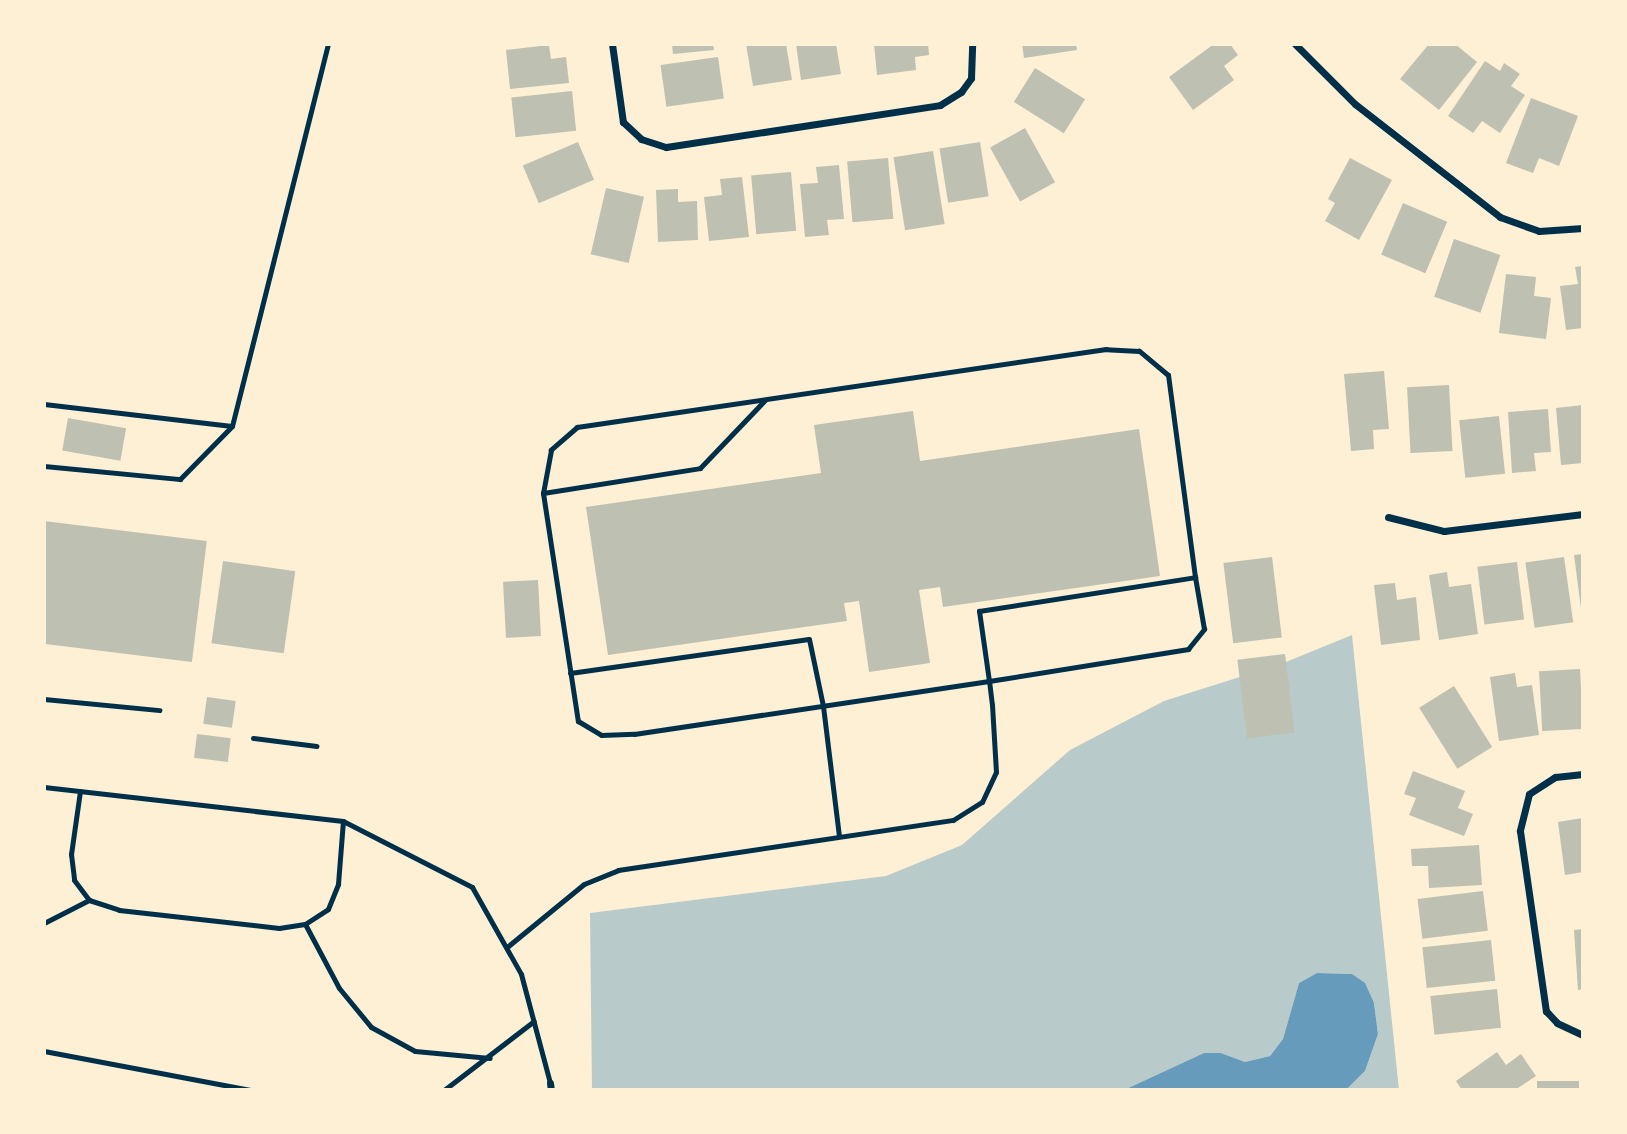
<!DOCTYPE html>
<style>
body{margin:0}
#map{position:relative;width:1627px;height:1134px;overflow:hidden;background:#fdf0d5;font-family:Raleway,sans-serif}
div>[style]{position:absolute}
.green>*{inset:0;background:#b9caca}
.water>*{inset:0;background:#669bbc}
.building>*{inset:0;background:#bec0b2;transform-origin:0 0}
.service>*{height:5px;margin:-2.5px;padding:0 2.5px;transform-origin:2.5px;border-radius:2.5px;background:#003049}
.minor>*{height:7px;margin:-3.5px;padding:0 3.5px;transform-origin:3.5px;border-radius:3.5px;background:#003049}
span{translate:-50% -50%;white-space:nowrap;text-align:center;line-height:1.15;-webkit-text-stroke:6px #fdf0d5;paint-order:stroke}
.frame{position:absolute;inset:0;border:46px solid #fdf0d5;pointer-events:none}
</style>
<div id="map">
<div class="green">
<i style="clip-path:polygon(1352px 635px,1399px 1090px,1346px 1090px,1365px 1071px,1378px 1034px,1374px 1003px,1352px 974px,1317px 973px,1299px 983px,1283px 1039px,1270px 1056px,1245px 1062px,1221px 1053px,1204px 1053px,1124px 1090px,592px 1090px,590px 913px,886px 876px,962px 845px,1070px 750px,1164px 701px,1281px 664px)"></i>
</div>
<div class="water">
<i style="clip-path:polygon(1317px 973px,1352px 974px,1365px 983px,1374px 1003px,1378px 1034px,1365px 1071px,1346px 1090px,1124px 1090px,1204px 1053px,1221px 1053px,1245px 1062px,1270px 1056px,1283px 1039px,1299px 983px)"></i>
</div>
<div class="building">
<i style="clip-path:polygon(672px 44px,713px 44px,714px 50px,673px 54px)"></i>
<i style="clip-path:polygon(746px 44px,786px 44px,792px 80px,753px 86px)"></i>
<i style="clip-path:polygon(796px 44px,836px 44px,841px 74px,801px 80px)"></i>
<i style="clip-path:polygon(874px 44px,928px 44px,929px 55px,915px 57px,916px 70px,877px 75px)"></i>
<i style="clip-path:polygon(1022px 44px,1076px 44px,1077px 50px,1024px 58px)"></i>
<i style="clip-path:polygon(1214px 44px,1230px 44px,1238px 55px,1224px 66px,1234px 80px,1193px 110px,1169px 77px)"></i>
<i style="clip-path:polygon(1429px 44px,1455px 44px,1477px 62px,1439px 110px,1400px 79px)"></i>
<i style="clip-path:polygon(549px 45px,551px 59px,566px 57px,569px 83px,510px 89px,506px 50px)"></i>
<i style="left:718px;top:57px;width:42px;height:58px;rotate:82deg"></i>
<i style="clip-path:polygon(1485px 61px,1500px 71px,1504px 63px,1520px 74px,1511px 86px,1525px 95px,1500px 133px,1482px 121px,1473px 133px,1448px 116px)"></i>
<i style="left:1035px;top:68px;width:59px;height:40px;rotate:32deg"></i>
<i style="left:572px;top:91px;width:40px;height:61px;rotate:84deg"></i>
<i style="clip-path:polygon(1531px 98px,1578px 116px,1559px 166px,1539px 158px,1533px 173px,1506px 163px)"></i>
<i style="left:1025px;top:128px;width:62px;height:40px;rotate:61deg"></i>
<i style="left:578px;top:142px;width:41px;height:60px;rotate:67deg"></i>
<i style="left:980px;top:142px;width:55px;height:41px;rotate:81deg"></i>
<i style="left:933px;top:151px;width:74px;height:40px;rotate:81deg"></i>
<i style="left:888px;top:158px;width:61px;height:41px;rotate:85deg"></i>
<i style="clip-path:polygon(1350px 158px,1392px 180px,1359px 240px,1325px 221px,1335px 203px,1328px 199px)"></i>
<i style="clip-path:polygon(839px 165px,844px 219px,827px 220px,829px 235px,805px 237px,800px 184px,818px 183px,816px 167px)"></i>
<i style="left:791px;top:172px;width:59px;height:40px;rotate:85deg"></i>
<i style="clip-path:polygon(742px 177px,749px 237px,709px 241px,704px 197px,722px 195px,720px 179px)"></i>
<i style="left:606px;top:188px;width:39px;height:68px;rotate:13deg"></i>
<i style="clip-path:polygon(678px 189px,678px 202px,697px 201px,698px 240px,658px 242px,656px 190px)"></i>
<i style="left:1403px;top:203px;width:48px;height:56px;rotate:23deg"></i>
<i style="left:1454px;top:239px;width:49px;height:61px;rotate:19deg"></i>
<i style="clip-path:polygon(1583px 266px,1583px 328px,1566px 330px,1560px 286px,1578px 284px,1575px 267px)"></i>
<i style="clip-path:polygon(1506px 274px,1536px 277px,1534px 296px,1551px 298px,1546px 339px,1499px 333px)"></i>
<i style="clip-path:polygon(1384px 371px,1389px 429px,1373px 430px,1374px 449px,1351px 451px,1344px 374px)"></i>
<i style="left:1449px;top:385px;width:66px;height:42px;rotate:87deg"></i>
<i style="clip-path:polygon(1583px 405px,1583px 463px,1561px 465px,1556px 408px)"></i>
<i style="clip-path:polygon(1548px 409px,1551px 452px,1534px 453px,1536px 471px,1512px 473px,1508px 412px)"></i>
<i style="clip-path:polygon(913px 411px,920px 461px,1139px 429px,1160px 576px,943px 607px,940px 587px,919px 590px,930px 663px,869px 672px,859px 601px,844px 603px,847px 621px,608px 655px,586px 507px,821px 473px,814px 425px)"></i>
<i style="left:1499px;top:416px;width:58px;height:40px;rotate:84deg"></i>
<i style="left:68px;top:418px;width:59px;height:33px;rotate:10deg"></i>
<i style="left:44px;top:521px;width:164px;height:122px;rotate:7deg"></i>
<i style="clip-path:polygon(1583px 554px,1583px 616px,1582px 616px,1574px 555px)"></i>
<i style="left:1272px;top:557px;width:81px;height:49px;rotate:83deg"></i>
<i style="left:1564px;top:557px;width:66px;height:39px;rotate:82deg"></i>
<i style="left:223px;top:561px;width:73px;height:83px;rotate:8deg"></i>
<i style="left:1517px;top:562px;width:58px;height:40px;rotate:83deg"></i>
<i style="clip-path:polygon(1447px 572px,1449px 587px,1471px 584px,1478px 634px,1439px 640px,1429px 575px)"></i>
<i style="left:538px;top:580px;width:56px;height:35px;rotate:87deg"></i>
<i style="clip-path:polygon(1395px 583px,1397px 600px,1416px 597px,1420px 640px,1381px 645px,1374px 585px)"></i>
<i style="left:1285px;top:654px;width:79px;height:48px;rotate:83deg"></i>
<i style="left:1580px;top:669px;width:60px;height:41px;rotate:87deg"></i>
<i style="clip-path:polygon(1515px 673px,1517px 687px,1532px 685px,1539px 735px,1499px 741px,1490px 677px)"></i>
<i style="left:1454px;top:686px;width:72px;height:41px;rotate:58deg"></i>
<i style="left:207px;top:697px;width:29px;height:27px;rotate:8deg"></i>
<i style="left:197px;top:734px;width:34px;height:24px;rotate:7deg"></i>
<i style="clip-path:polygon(1413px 771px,1465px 791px,1458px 808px,1473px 814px,1464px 836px,1409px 815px,1416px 798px,1404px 794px)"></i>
<i style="clip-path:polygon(1583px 818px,1583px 872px,1565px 875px,1558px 822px)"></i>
<i style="clip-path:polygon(1479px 845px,1482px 885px,1429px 888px,1428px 866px,1412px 866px,1411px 849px)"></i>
<i style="left:1483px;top:891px;width:40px;height:66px;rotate:83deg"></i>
<i style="clip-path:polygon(1583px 929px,1583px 989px,1578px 990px,1574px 930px)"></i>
<i style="left:1491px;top:940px;width:41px;height:69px;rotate:84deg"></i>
<i style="left:1497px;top:989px;width:39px;height:67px;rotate:84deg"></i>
<i style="clip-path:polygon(1497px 1052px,1506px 1065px,1521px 1054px,1536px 1076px,1515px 1090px,1462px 1090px,1456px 1081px)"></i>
<i style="left:1537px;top:1081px;width:42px;height:9px"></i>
</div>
<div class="service">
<i style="left:44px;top:404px;width:189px;rotate:6.7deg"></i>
<i style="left:44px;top:466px;width:137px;rotate:5.5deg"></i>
<i style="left:180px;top:479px;width:74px;rotate:-45.5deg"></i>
<i style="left:232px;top:426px;width:394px;rotate:-75.9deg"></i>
<i style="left:543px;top:493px;width:159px;rotate:-9deg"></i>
<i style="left:700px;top:468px;width:94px;rotate:-46.3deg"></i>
<i style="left:570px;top:673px;width:241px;rotate:-8.1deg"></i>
<i style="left:809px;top:639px;width:68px;rotate:78.2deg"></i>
<i style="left:823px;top:706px;width:131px;rotate:83deg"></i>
<i style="left:44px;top:699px;width:116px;rotate:5.5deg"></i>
<i style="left:253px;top:738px;width:64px;rotate:7.1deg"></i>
<i style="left:44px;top:787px;width:301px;rotate:6.5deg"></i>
<i style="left:343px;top:821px;width:145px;rotate:27.1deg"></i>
<i style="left:472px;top:887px;width:100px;rotate:60.6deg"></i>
<i style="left:521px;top:974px;width:113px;rotate:75.1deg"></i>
<i style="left:80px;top:791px;width:64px;rotate:98.1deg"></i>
<i style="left:71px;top:854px;width:26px;rotate:83deg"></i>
<i style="left:74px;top:880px;width:25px;rotate:53deg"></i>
<i style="left:89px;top:900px;width:32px;rotate:18deg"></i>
<i style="left:119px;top:910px;width:161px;rotate:6.4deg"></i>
<i style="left:279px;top:928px;width:26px;rotate:-9deg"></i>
<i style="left:305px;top:924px;width:27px;rotate:-33deg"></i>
<i style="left:328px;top:909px;width:27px;rotate:-68deg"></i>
<i style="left:338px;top:884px;width:63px;rotate:-85.5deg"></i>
<i style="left:44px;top:923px;width:51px;rotate:-27.1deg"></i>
<i style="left:305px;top:924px;width:72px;rotate:62deg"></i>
<i style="left:339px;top:988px;width:50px;rotate:50.6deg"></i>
<i style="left:371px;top:1027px;width:50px;rotate:28.6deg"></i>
<i style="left:415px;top:1051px;width:75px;rotate:5.3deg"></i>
<i style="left:507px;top:947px;width:99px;rotate:-39.3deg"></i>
<i style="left:584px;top:884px;width:37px;rotate:-22deg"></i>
<i style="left:618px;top:870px;width:339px;rotate:-8.5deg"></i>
<i style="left:953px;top:820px;width:34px;rotate:-32deg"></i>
<i style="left:982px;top:802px;width:33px;rotate:-65deg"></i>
<i style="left:996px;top:772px;width:67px;rotate:-93.4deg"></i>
<i style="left:992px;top:705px;width:24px;rotate:-97deg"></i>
<i style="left:989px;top:681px;width:71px;rotate:-98.1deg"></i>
<i style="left:979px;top:611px;width:219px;rotate:-8.9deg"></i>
<i style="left:1195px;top:577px;width:204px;rotate:-97.6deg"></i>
<i style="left:1168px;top:375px;width:38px;rotate:-140deg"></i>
<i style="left:1139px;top:351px;width:33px;rotate:-177deg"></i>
<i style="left:1106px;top:349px;width:535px;rotate:171.61deg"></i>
<i style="left:577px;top:427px;width:35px;rotate:139deg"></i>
<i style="left:551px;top:450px;width:44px;rotate:100.5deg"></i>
<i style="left:543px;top:493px;width:231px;rotate:81.3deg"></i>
<i style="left:578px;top:721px;width:27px;rotate:31deg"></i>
<i style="left:601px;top:735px;width:33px;rotate:-2deg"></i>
<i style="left:634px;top:734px;width:359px;rotate:-8.5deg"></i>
<i style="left:989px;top:681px;width:202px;rotate:-9.1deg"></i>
<i style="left:1188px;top:649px;width:26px;rotate:-51deg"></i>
<i style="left:1204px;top:629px;width:53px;rotate:-99.8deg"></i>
<i style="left:44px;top:1051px;width:210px;rotate:10.7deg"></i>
<i style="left:444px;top:1090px;width:113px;rotate:-37.5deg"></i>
</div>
<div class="minor">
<i style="left:612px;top:44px;width:79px;rotate:82deg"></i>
<i style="left:623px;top:122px;width:25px;rotate:43deg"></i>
<i style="left:641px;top:139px;width:26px;rotate:18deg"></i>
<i style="left:666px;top:147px;width:277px;rotate:-8.7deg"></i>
<i style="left:940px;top:105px;width:25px;rotate:-32deg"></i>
<i style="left:961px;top:92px;width:17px;rotate:-54deg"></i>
<i style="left:971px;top:78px;width:34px;rotate:-88deg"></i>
<i style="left:1295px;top:44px;width:85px;rotate:45deg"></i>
<i style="left:1355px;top:104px;width:184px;rotate:37.9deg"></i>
<i style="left:1500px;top:217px;width:41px;rotate:19.7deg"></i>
<i style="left:1539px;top:231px;width:44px;rotate:-3.9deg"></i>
<i style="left:1388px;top:517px;width:58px;rotate:14deg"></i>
<i style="left:1444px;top:531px;width:140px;rotate:-7deg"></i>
<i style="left:1583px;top:774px;width:28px;rotate:174deg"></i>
<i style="left:1555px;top:777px;width:31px;rotate:147deg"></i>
<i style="left:1529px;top:794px;width:38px;rotate:104deg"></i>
<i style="left:1520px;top:831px;width:182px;rotate:81.8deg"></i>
<i style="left:1546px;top:1011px;width:16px;rotate:47deg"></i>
<i style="left:1557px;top:1023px;width:29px;rotate:25deg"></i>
<i style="left:550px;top:1083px;width:7px;rotate:82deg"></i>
</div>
<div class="frame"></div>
</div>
